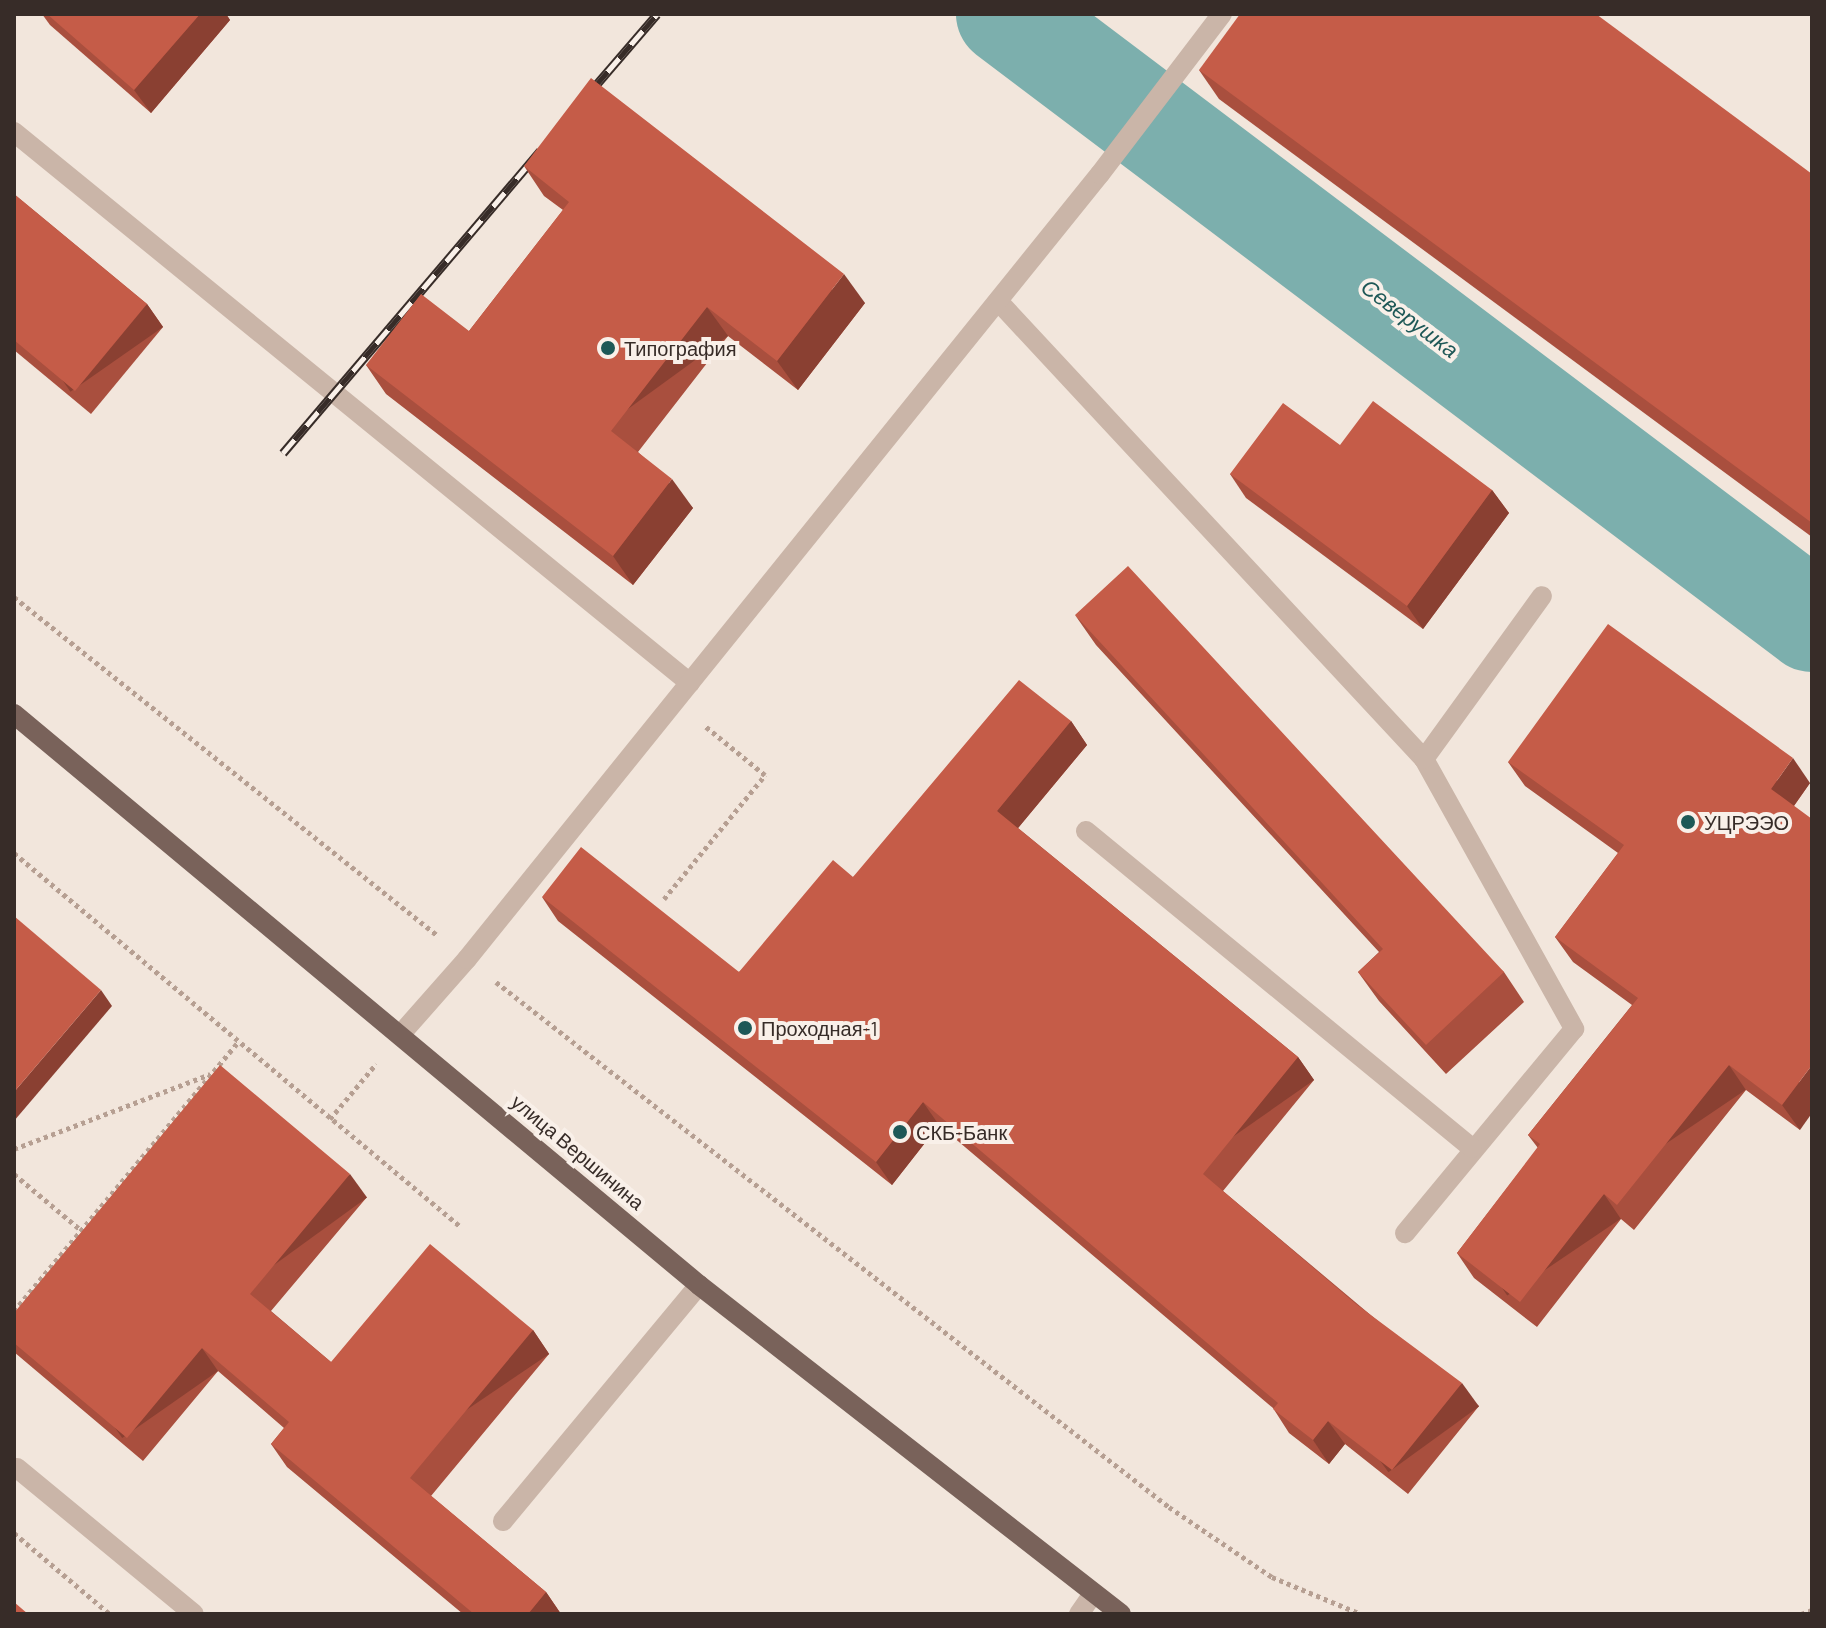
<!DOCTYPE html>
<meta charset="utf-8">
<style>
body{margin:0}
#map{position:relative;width:1826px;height:1628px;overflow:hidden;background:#f2e6dc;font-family:Barlow,sans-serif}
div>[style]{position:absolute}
.river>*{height:102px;margin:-51px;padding:0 51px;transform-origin:51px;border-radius:51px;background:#7cafad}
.path>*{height:5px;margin-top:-2.5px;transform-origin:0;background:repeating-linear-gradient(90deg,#b69f92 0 4px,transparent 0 8px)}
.minor>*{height:20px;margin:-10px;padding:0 10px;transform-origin:10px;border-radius:10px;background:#cab5a8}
.major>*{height:20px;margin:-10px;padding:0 10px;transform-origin:10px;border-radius:10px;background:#79625a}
.rail>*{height:9px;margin-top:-4.5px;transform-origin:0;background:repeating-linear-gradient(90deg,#f9f0e9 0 18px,#372c28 0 36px);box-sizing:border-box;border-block:2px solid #372c28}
.wall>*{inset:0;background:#a94f3e}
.shaded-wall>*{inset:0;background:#8a4032;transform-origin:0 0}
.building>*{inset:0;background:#c55c48}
.dots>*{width:22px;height:22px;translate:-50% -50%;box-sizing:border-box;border:4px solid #f9f0e9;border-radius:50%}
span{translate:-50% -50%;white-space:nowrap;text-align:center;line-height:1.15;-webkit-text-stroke:8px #f9f0e9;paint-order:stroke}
.poi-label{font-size:20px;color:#372c28}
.left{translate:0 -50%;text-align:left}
.street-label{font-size:20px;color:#372c28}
.water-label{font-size:22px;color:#1e5857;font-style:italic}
.frame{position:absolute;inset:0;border:16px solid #372c28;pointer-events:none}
</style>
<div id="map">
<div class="river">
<i style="left:1007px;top:14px;width:1008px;rotate:37.02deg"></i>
</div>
<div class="path">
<i style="left:14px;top:597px;width:543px;rotate:38.64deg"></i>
<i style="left:14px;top:853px;width:583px;rotate:39.92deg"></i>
<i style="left:664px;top:899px;width:160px;rotate:-50.8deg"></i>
<i style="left:765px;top:775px;width:79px;rotate:-140.7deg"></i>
<i style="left:496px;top:982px;width:854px;rotate:37.96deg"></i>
<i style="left:1169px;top:1507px;width:125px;rotate:34.2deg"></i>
<i style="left:1272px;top:1577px;width:96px;rotate:22.6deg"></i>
<i style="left:330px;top:1119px;width:72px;rotate:-50.1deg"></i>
<i style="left:14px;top:1149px;width:210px;rotate:-20.9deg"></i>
<i style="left:14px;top:1174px;width:87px;rotate:39.9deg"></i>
<i style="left:14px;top:1311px;width:350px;rotate:-50.2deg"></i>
<i style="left:14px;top:1533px;width:126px;rotate:40.2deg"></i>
<i style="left:1801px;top:1614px;width:12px;rotate:-20deg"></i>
</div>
<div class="minor">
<i style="left:14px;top:132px;width:872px;rotate:39.18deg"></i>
<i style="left:998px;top:301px;width:625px;rotate:47.07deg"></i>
<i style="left:1424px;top:759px;width:309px;rotate:60.9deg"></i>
<i style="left:1574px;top:1029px;width:265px;rotate:129.6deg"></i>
<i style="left:1424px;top:759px;width:201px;rotate:-54.1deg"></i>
<i style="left:1086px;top:831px;width:499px;rotate:39.4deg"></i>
<i style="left:400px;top:1035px;width:101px;rotate:-48.6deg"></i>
<i style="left:467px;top:959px;width:1008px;rotate:-51.12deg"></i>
<i style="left:1100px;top:174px;width:201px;rotate:-52.7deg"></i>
<i style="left:17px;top:1468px;width:229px;rotate:39.5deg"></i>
<i style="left:503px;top:1521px;width:307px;rotate:-50.3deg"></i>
<i style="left:1079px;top:1614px;width:24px;rotate:-55deg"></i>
</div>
<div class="major">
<i style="left:14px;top:714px;width:892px;rotate:39.81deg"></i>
<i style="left:699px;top:1285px;width:535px;rotate:37.94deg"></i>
</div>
<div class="rail">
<i style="left:584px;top:99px;width:112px;rotate:-49.3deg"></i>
<i style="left:283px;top:453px;width:397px;rotate:-49.6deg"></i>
</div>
<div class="wall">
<i style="clip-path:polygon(42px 14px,226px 14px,230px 20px,151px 113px,50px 25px)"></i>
<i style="clip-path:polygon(1199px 70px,1812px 174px,1812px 537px,1219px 99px)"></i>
<i style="clip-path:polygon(524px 166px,865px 303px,798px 390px,728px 336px,638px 452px,693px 508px,633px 585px,386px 394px,366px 365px,469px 331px,563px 210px,544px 196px)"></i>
<i style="clip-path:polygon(14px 194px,147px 304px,163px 327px,91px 414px,14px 350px)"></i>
<i style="clip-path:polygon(1340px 445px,1492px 490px,1509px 513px,1423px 629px,1246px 498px,1230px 474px)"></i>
<i style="clip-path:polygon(1075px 615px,1504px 972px,1524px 1002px,1446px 1074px,1379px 1001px,1358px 972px,1379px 952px,1096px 645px)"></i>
<i style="clip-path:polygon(1071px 721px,1087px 745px,1018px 828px,1298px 1057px,1314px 1080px,1223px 1191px,1479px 1406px,1408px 1494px,1345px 1444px,1329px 1464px,1289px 1433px,1273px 1408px,939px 1125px,892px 1185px,558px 921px,542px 897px,739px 972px,853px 877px)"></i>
<i style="clip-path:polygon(1508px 762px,1810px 783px,1794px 806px,1800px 1130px,1746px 1090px,1634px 1230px,1621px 1219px,1537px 1327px,1474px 1278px,1457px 1253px,1538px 1148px,1528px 1135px,1632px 1005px,1573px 962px,1555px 937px,1618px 853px,1525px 786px)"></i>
<i style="clip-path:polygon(367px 1197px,271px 1311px,331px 1362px,533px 1330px,549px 1354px,431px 1496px,546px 1592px,561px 1614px,463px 1614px,287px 1467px,271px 1444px,284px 1428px,218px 1371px,143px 1461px,14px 1352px,14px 1313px)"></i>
</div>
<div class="shaded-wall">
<i style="clip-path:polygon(200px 14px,226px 14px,230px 20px,151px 113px,134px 90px)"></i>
<i style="clip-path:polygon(844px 274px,865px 303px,798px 390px,777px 361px)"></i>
<i style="left:147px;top:304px;width:28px;height:113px;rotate:55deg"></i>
<i style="left:707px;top:307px;width:36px;height:157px;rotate:54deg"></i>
<i style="clip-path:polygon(672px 479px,693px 508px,633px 585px,613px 556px)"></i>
<i style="clip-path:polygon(1492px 490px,1509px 513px,1423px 629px,1407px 606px)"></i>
<i style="clip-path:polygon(1071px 721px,1087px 745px,1013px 834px,997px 811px)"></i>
<i style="clip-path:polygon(1793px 758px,1810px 783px,1788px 814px,1771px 789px)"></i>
<i style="clip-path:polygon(101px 990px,112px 1006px,14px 1121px,14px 1092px)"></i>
<i style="left:1298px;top:1057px;width:28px;height:151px;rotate:55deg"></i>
<i style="left:1729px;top:1065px;width:30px;height:179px;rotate:56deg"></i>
<i style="clip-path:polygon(1812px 1065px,1812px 1113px,1800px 1130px,1782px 1105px)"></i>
<i style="clip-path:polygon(923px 1102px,939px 1125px,892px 1185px,876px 1162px)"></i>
<i style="left:350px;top:1174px;width:29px;height:156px;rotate:54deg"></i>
<i style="left:1604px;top:1194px;width:30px;height:137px;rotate:56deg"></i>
<i style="left:533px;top:1330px;width:29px;height:192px;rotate:56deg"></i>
<i style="left:202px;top:1348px;width:28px;height:117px;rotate:55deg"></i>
<i style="left:1462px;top:1383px;width:29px;height:112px;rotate:54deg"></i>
<i style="clip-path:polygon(1328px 1421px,1345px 1444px,1329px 1464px,1313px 1440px)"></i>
<i style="clip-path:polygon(546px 1592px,561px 1614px,528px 1614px)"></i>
</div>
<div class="building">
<i style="clip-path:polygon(47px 14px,200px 14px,134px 90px)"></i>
<i style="clip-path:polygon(1240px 14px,1596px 14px,1812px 174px,1812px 523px,1199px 70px)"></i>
<i style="clip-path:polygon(591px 78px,844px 274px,777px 361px,707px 307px,611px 431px,672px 479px,613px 556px,366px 365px,421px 294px,469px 331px,569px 202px,524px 166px)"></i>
<i style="clip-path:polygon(14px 194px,147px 304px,75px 391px,14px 340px)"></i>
<i style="clip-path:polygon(1373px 401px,1492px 490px,1407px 606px,1230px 474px,1283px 403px,1340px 445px)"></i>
<i style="clip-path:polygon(1128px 566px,1504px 972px,1426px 1045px,1358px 972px,1383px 949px,1075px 615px)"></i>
<i style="clip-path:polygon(1608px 624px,1793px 758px,1771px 789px,1812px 819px,1812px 981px,1811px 982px,1812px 983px,1812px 1065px,1782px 1105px,1729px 1065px,1617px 1205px,1604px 1194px,1520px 1302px,1457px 1253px,1540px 1144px,1528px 1135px,1638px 998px,1555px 937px,1624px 845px,1508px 762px)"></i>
<i style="clip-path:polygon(1019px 680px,1071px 721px,997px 811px,1298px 1057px,1203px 1174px,1356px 1304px,1462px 1383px,1392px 1470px,1328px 1421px,1313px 1440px,1273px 1409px,1278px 1403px,923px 1102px,876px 1162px,542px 897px,581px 847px,739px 972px,833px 860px,853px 877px)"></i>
<i style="clip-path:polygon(14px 916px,101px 990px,14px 1092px)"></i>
<i style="clip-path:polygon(220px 1065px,350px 1174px,250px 1294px,331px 1362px,430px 1244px,533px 1330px,410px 1478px,546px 1592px,528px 1614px,474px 1614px,271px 1444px,289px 1422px,202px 1348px,127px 1438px,14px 1343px,14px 1313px)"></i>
<i style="clip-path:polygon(14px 1602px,28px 1614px,14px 1614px)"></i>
</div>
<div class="dots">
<i style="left:608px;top:348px;background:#1e5857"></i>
<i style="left:1688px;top:822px;background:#1e5857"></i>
<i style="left:745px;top:1028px;background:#1e5857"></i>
<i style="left:900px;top:1132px;background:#1e5857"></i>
</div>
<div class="poi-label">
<span class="left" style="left:624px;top:348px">Типография</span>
<span class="left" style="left:1704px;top:822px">УЦРЭЭО</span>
<span class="left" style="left:761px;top:1028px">Проходная-1</span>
<span class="left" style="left:916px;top:1132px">СКБ-Банк</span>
</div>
<div class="street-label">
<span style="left:578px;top:1152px;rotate:40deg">улица Вершинина</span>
</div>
<div class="water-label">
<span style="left:1410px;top:318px;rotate:37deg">Северушка</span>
</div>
<div class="frame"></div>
</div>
